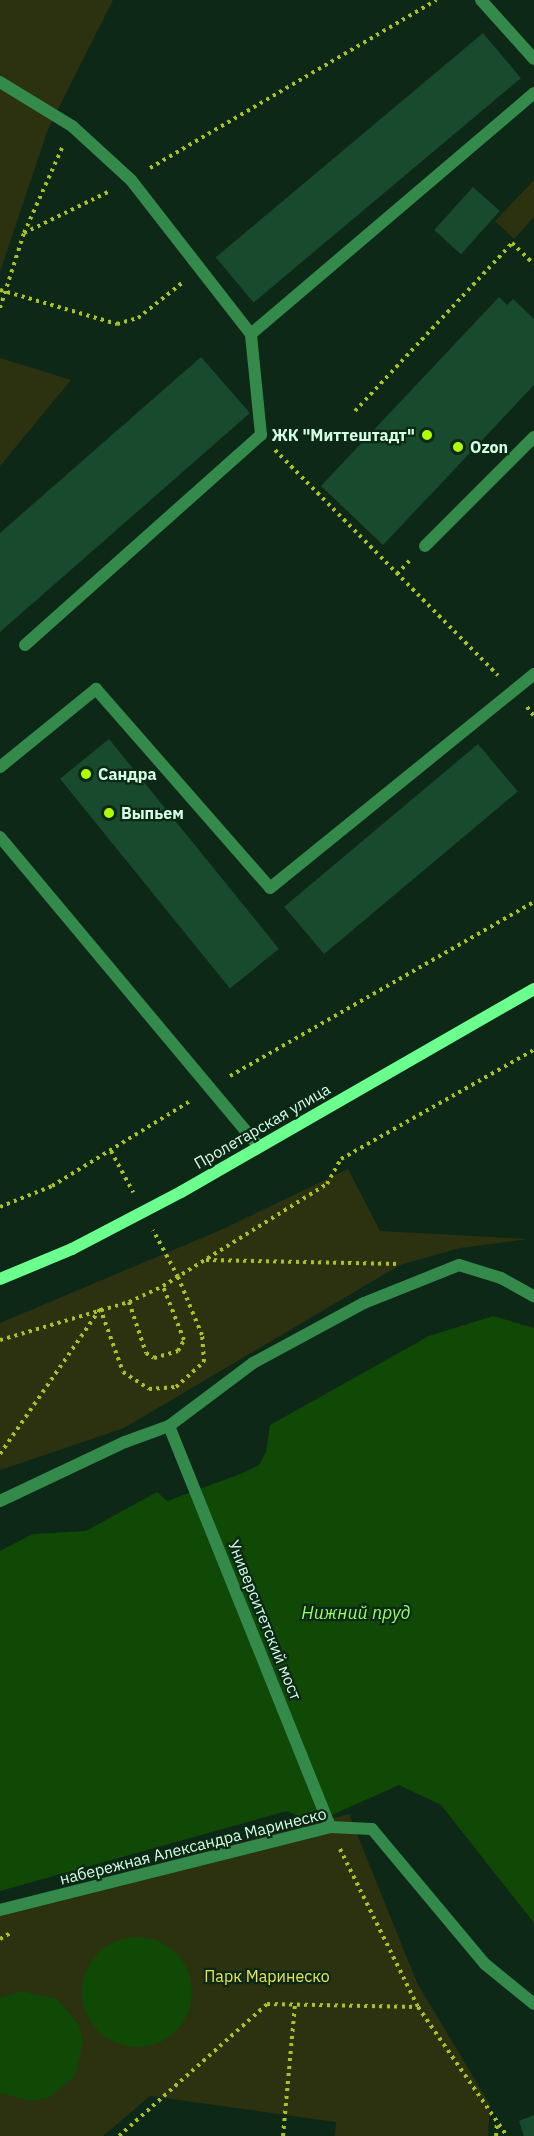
<!DOCTYPE html>
<meta charset="utf-8">
<style>
body{margin:0}
#map{position:relative;width:534px;height:2136px;overflow:hidden;background:#0d2817;font-family:"IBM Plex Sans",sans-serif}
div>[style]{position:absolute}
.green>*{inset:0;background:#2c3210}
.water>*{inset:0;background:#104806}
.round{border-radius:50%}
.building>*{inset:0;background:#184a2d;transform-origin:0 0}
.path>*{height:4px;margin-top:-2px;transform-origin:0;background:repeating-linear-gradient(90deg,#aac225 0 3px,transparent 0 7.5px)}
.lane>*{height:12px;margin:-6px;padding:0 6px;transform-origin:6px;border-radius:6px;background:#348a4a}
.street>*{height:12px;margin:-6px;padding:0 6px;transform-origin:6px;border-radius:6px;background:#348a4a}
.secondary>*{height:12px;margin:-6px;padding:0 6px;transform-origin:6px;border-radius:6px;background:#6bff8e}
.dots>*{width:16px;height:16px;translate:-50% -50%;box-sizing:border-box;border:3px solid #0d2817;border-radius:50%}
span{translate:-50% -50%;white-space:nowrap;text-align:center;line-height:1.15;-webkit-text-stroke:4.5px #0d2817;paint-order:stroke}
.poi-label{font-size:16px;color:#d4ffe2;font-weight:700}
.right{translate:-100% -50%;text-align:right}
.left{translate:0 -50%;text-align:left}
.street-label{font-size:16px;color:#d4ffe2}
.park-label{font-size:16px;color:#e9e455}
.water-label{font-size:18px;color:#95ff62;font-style:italic}
</style>
<div id="map">
<div class="green">
<i style="clip-path:polygon(0 0,113px 0,48px 129px,0 272px)"></i>
<i style="clip-path:polygon(534px 180px,534px 217px,514px 239px,495px 221px)"></i>
<i style="clip-path:polygon(0 358px,71px 380px,0 466px)"></i>
<i style="clip-path:polygon(348px 1169px,380px 1231px,528px 1239px,460px 1248px,400px 1265px,124px 1428px,0 1470px,0 1323px,223px 1229px)"></i>
<i style="clip-path:polygon(349px 1814px,417px 1983px,490px 2105px,488px 2136px,335px 2136px,336px 2122px,150px 2096px,103px 2136px,0 2136px,0 1905px)"></i>
</div>
<div class="water">
<i style="clip-path:polygon(493px 1316px,534px 1328px,534px 1923px,441px 1805px,399px 1785px,314px 1823px,287px 1811px,0 1891px,0 1551px,33px 1534px,86px 1531px,157px 1492px,167px 1501px,243px 1473px,259px 1465px,266px 1452px,270px 1425px,429px 1336px)"></i>
<i class="round" style="left:82px;top:1937px;width:110px;height:110px"></i>
<i style="clip-path:polygon(22px 1991px,57px 1999px,79px 2025px,83px 2042px,75px 2076px,48px 2098px,31px 2101px,0 2093px,0 1998px)"></i>
</div>
<div class="building">
<i style="left:483px;top:33px;width:59px;height:349px;rotate:50deg"></i>
<i style="left:473px;top:187px;width:36px;height:58px;rotate:42deg"></i>
<i style="clip-path:polygon(499px 297px,507px 305px,513px 299px,534px 319px,534px 385px,383px 545px,321px 486px)"></i>
<i style="clip-path:polygon(201px 357px,250px 413px,0 632px,0 533px)"></i>
<i style="left:109px;top:739px;width:270px;height:63px;rotate:51deg"></i>
<i style="left:478px;top:744px;width:62px;height:253px;rotate:50deg"></i>
<i style="clip-path:polygon(534px 2115px,534px 2136px,524px 2136px,519px 2121px)"></i>
</div>
<div class="path">
<i style="left:150px;top:168px;width:332px;rotate:-30.4deg"></i>
<i style="left:24px;top:233px;width:96px;rotate:-26deg"></i>
<i style="left:0;top:290px;width:122px;rotate:16.2deg"></i>
<i style="left:117px;top:324px;width:22px;rotate:-16deg"></i>
<i style="left:138px;top:318px;width:56px;rotate:-38.5deg"></i>
<i style="left:0;top:308px;width:79px;rotate:-72.3deg"></i>
<i style="left:24px;top:233px;width:95px;rotate:-65.9deg"></i>
<i style="left:355px;top:411px;width:230px;rotate:-46.9deg"></i>
<i style="left:512px;top:243px;width:30px;rotate:44deg"></i>
<i style="left:275px;top:450px;width:317px;rotate:45.3deg"></i>
<i style="left:397px;top:574px;width:18px;rotate:-47deg"></i>
<i style="left:527px;top:707px;width:11px;rotate:52deg"></i>
<i style="left:230px;top:1076px;width:350px;rotate:-29.8deg"></i>
<i style="left:111px;top:1151px;width:47px;rotate:61.8deg"></i>
<i style="left:0;top:1207px;width:56px;rotate:-22deg"></i>
<i style="left:52px;top:1186px;width:162px;rotate:-31.6deg"></i>
<i style="left:206px;top:1260px;width:194px;rotate:1.2deg"></i>
<i style="left:129px;top:1302px;width:54px;rotate:71.6deg"></i>
<i style="left:146px;top:1353px;width:9px;rotate:32deg"></i>
<i style="left:154px;top:1358px;width:25px;rotate:-16deg"></i>
<i style="left:178px;top:1351px;width:13px;rotate:-61deg"></i>
<i style="left:184px;top:1340px;width:58px;rotate:-111.3deg"></i>
<i style="left:100px;top:1308px;width:68px;rotate:70.2deg"></i>
<i style="left:123px;top:1372px;width:31px;rotate:33deg"></i>
<i style="left:149px;top:1389px;width:27px;rotate:-4deg"></i>
<i style="left:176px;top:1387px;width:38px;rotate:-42deg"></i>
<i style="left:204px;top:1362px;width:27px;rotate:-94deg"></i>
<i style="left:202px;top:1335px;width:63px;rotate:-112.5deg"></i>
<i style="left:178px;top:1277px;width:53px;rotate:-118deg"></i>
<i style="left:0;top:1340px;width:134px;rotate:-16.4deg"></i>
<i style="left:129px;top:1302px;width:38px;rotate:-25deg"></i>
<i style="left:163px;top:1286px;width:193px;rotate:-31.9deg"></i>
<i style="left:327px;top:1184px;width:29px;rotate:-61deg"></i>
<i style="left:341px;top:1159px;width:222px;rotate:-29.5deg"></i>
<i style="left:0;top:1454px;width:176px;rotate:-55.4deg"></i>
<i style="left:340px;top:1849px;width:176px;rotate:63.7deg"></i>
<i style="left:418px;top:2007px;width:157px;rotate:55.4deg"></i>
<i style="left:0;top:1939px;width:14px;rotate:-30deg"></i>
<i style="left:119px;top:2136px;width:198px;rotate:-41.7deg"></i>
<i style="left:267px;top:2004px;width:151px;rotate:1.1deg"></i>
<i style="left:283px;top:2136px;width:132px;rotate:-84.8deg"></i>
<i style="left:496px;top:2136px;width:13px;rotate:-86deg"></i>
</div>
<div class="lane">
<i style="left:72px;top:126px;width:80px;rotate:42.5deg"></i>
<i style="left:131px;top:180px;width:195px;rotate:52.1deg"></i>
<i style="left:251px;top:334px;width:372px;rotate:-40.4deg"></i>
<i style="left:425px;top:546px;width:154px;rotate:-45deg"></i>
<i style="left:25px;top:645px;width:316px;rotate:-41.7deg"></i>
<i style="left:261px;top:435px;width:101px;rotate:-95.7deg"></i>
<i style="left:0;top:767px;width:124px;rotate:-39.1deg"></i>
<i style="left:96px;top:689px;width:264px;rotate:48.8deg"></i>
<i style="left:270px;top:888px;width:340px;rotate:-39deg"></i>
<i style="left:0;top:837px;width:404px;rotate:50.1deg"></i>
</div>
<div class="street">
<i style="left:481px;top:0;width:79px;rotate:48.1deg"></i>
<i style="left:0;top:82px;width:84px;rotate:31.4deg"></i>
<i style="left:169px;top:1426px;width:432px;rotate:68.1deg"></i>
<i style="left:0;top:1501px;width:138px;rotate:-25.3deg"></i>
<i style="left:125px;top:1442px;width:47px;rotate:-20deg"></i>
<i style="left:169px;top:1426px;width:105px;rotate:-36.9deg"></i>
<i style="left:253px;top:1363px;width:126px;rotate:-28.4deg"></i>
<i style="left:364px;top:1303px;width:102px;rotate:-21.8deg"></i>
<i style="left:459px;top:1265px;width:44px;rotate:17.2deg"></i>
<i style="left:501px;top:1278px;width:38px;rotate:29deg"></i>
<i style="left:0;top:1910px;width:340px;rotate:-14.1deg"></i>
<i style="left:330px;top:1827px;width:42px;rotate:2.7deg"></i>
<i style="left:372px;top:1829px;width:176px;rotate:50.1deg"></i>
<i style="left:485px;top:1964px;width:63px;rotate:39.2deg"></i>
</div>
<div class="secondary">
<i style="left:0;top:1279px;width:78px;rotate:-22.6deg"></i>
<i style="left:72px;top:1249px;width:123px;rotate:-27.6deg"></i>
<i style="left:181px;top:1192px;width:407px;rotate:-29.9deg"></i>
</div>
<div class="dots">
<i style="left:427px;top:435px;background:#afff00"></i>
<i style="left:458px;top:447px;background:#afff00"></i>
<i style="left:86px;top:774px;background:#afff00"></i>
<i style="left:109px;top:813px;background:#afff00"></i>
</div>
<div class="poi-label">
<span class="right" style="left:415px;top:435px">ЖК "Миттештадт"</span>
<span class="left" style="left:470px;top:447px">Ozon</span>
<span class="left" style="left:98px;top:774px">Сандра</span>
<span class="left" style="left:121px;top:813px">Выпьем</span>
</div>
<div class="street-label">
<span style="left:262px;top:1126px;rotate:-30deg">Пролетарская улица</span>
<span style="left:265px;top:1620px;rotate:68deg">Университетский мост</span>
<span style="left:193px;top:1846px;rotate:-14deg">набережная Александра Маринеско</span>
</div>
<div class="park-label">
<span style="left:267px;top:1976px">Парк Маринеско</span>
</div>
<div class="water-label">
<span style="left:356px;top:1613px">Нижний пруд</span>
</div>
</div>
